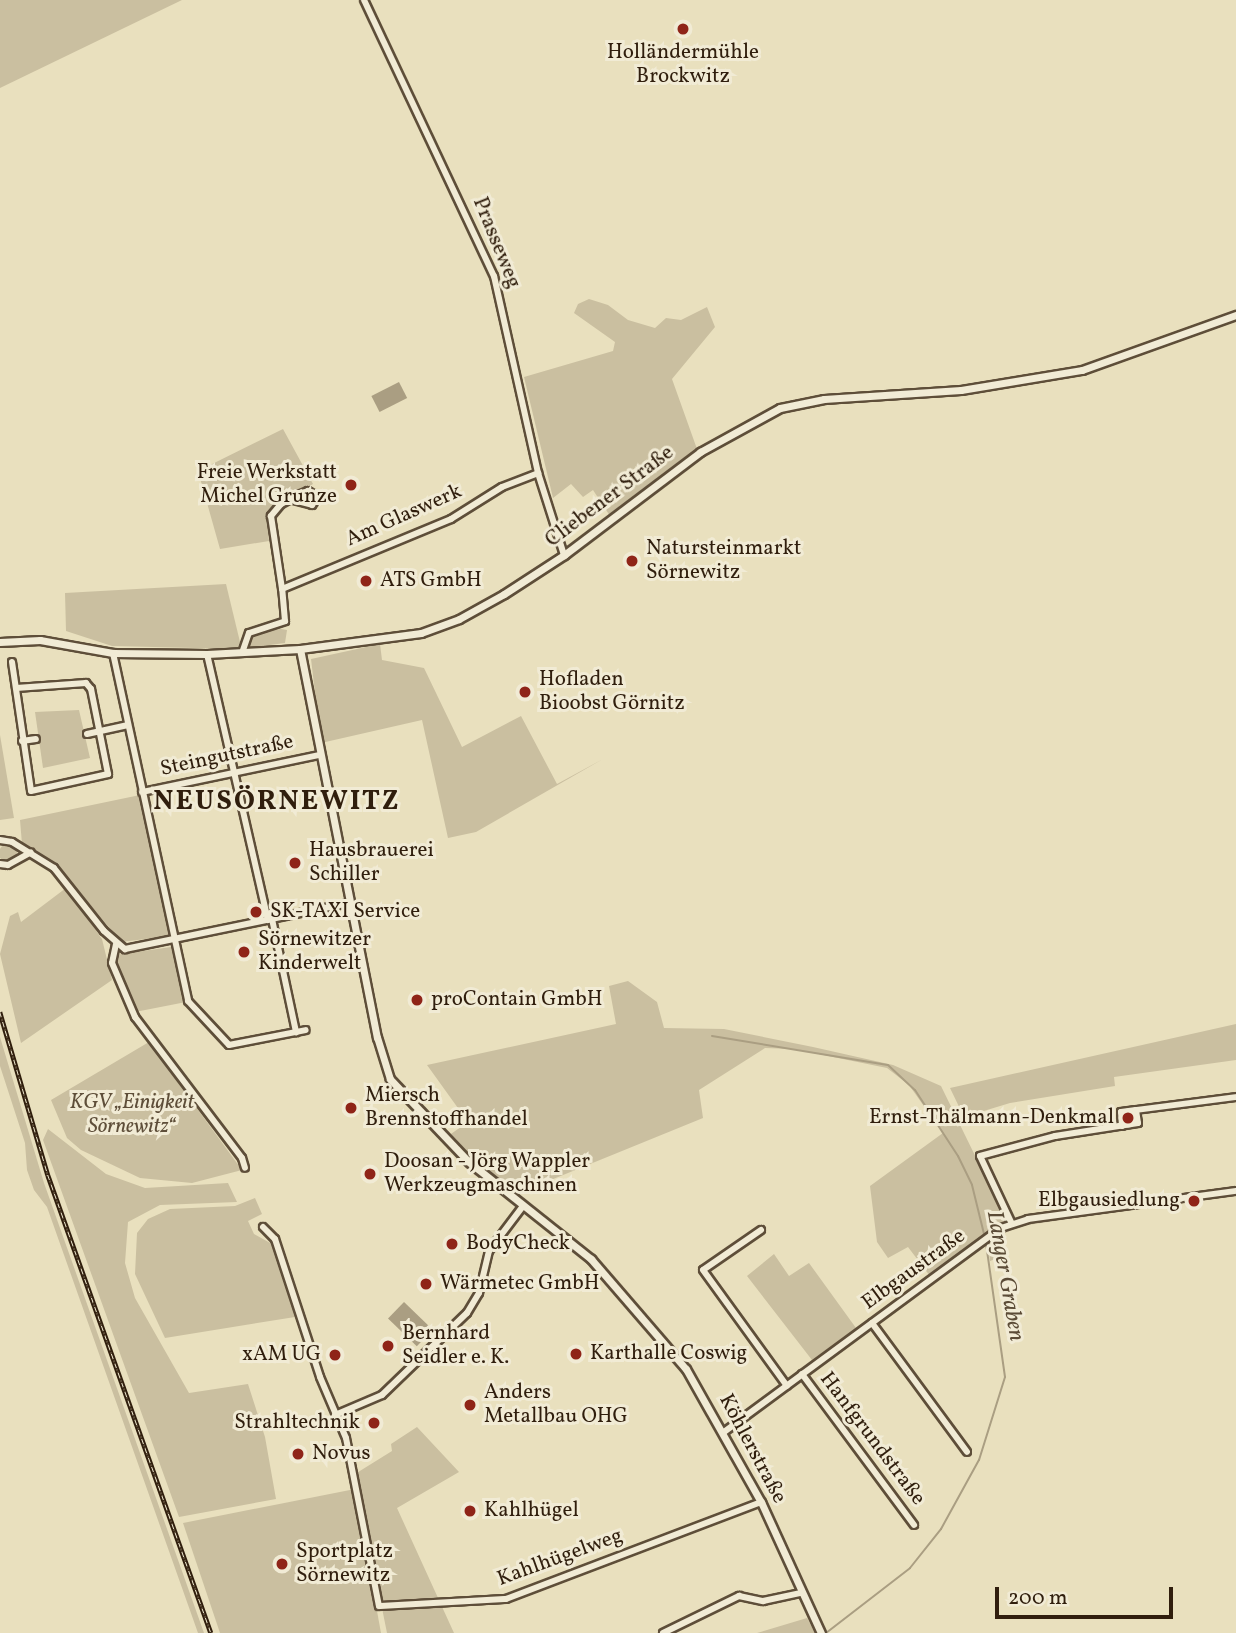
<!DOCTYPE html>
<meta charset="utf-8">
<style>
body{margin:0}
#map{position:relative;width:1236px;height:1633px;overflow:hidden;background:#e9e0be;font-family:Vollkorn,serif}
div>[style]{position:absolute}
.green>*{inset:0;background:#cabfa0}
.round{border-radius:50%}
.water>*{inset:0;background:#aa9e82;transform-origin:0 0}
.stream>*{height:2px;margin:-1px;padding:0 1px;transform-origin:1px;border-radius:1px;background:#aa9e82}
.roads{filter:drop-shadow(2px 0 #5e4e39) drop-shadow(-2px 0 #5e4e39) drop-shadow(0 2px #5e4e39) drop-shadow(0 -2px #5e4e39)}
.minor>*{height:6px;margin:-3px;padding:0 3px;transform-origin:3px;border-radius:3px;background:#f1ebd5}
.tertiary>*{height:7px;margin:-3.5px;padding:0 3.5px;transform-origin:3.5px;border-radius:3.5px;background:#f1ebd5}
.rail>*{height:4.5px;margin-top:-2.25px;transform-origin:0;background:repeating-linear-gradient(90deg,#f1ebd5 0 5px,#301e0d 0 10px);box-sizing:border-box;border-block:2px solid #301e0d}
.dots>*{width:19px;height:19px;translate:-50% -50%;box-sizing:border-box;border:4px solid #f1ebd5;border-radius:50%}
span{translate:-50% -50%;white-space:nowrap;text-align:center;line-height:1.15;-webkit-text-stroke:6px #f1ebd5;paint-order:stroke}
.poi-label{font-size:21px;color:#301e0d}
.right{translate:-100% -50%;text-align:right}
.left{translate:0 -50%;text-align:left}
.street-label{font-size:21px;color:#301e0d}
.park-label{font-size:21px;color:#5e4e39;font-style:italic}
.water-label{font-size:23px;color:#5b4b36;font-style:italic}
.district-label{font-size:28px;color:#301e0d;font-weight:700;letter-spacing:2px}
.scale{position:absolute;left:995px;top:1587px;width:178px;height:32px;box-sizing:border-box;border:4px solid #301e0d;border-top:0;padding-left:9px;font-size:21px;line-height:24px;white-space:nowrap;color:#301e0d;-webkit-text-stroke:5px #f1ebd5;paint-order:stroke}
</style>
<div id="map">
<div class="green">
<i style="clip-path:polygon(0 0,182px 0,0 88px)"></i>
<i style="clip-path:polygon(589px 299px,608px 305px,628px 320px,655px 328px,666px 318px,681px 320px,707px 307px,715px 327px,672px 379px,697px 449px,610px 516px,593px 490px,583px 497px,571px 484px,553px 498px,524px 377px,613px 351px,615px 342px,574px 313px,578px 304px)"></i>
<i style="clip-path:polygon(283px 429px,313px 484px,266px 512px,269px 541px,220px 549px,198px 471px)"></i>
<i style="clip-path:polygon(226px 584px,240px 642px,237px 649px,112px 646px,66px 631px,65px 593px)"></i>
<i style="clip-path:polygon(281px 629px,287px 630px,285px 643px,245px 648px,253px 633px)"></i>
<i style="clip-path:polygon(380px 644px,382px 660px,424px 668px,462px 747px,521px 716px,557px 784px,603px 759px,476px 832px,448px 838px,422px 720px,321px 743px,311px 659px)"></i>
<i style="clip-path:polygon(79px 710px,90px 758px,43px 768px,35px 712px)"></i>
<i style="clip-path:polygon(0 735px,14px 818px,0 820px)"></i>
<i style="clip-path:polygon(140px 795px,170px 936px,121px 942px,64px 873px,22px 844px,20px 820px)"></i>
<i class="round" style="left:-1px;top:844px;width:18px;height:18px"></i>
<i style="clip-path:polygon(66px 888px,102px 939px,112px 980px,21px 1043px,0 954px,10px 916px,18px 912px,21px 922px)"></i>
<i style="clip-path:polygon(171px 947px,186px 1002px,135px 1012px,115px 955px)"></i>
<i style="clip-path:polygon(628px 981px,657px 1002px,664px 1028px,724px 1029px,813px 1047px,893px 1065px,941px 1086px,1007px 1221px,930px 1276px,908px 1247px,888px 1258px,877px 1242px,870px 1186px,943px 1133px,909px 1085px,887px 1068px,794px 1049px,765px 1048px,699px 1090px,703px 1118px,514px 1195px,448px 1136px,468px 1122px,427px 1065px,616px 1024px,609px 986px)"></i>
<i style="clip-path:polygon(1236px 1024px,1236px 1060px,1114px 1077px,1115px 1086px,1010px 1103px,964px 1117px,950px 1088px)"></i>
<i style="clip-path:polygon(0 1037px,44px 1183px,204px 1633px,198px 1633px,47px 1207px,34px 1190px,27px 1170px,25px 1143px,0 1066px)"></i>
<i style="clip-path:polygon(149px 1042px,182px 1088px,242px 1170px,192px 1183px,140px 1178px,81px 1150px,67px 1138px,51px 1100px)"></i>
<i style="clip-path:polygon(48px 1129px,106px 1174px,145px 1188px,228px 1183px,237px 1202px,160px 1205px,128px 1222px,125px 1263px,135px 1298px,189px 1393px,248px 1384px,265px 1437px,276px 1499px,179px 1517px,43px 1140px)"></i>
<i style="clip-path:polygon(1236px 1194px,1021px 1226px,1003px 1234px,995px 1259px,990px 1261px,988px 1242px,1002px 1231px,1029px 1222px)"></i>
<i style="clip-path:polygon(255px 1198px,262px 1214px,248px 1221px,254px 1234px,272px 1244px,295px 1317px,165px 1338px,135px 1274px,137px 1233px,148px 1219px,170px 1209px,235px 1206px)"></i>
<i style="clip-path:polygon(774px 1254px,789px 1276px,809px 1263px,856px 1328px,812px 1360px,747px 1276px)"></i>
<i style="clip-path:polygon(417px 1427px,459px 1472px,397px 1508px,454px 1633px,387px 1633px,355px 1474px,392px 1451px,391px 1444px)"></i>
<i style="clip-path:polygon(355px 1489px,381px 1633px,220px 1633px,183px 1523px)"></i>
<i style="clip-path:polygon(807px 1618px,815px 1633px,757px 1633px)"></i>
</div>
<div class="water">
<i style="left:399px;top:382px;width:18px;height:31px;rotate:63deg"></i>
<i style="left:404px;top:1302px;width:40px;height:23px;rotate:44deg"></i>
</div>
<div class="stream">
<i style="left:712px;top:1036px;width:178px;rotate:9.4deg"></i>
<i style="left:888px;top:1065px;width:37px;rotate:43deg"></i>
<i style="left:915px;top:1090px;width:79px;rotate:56.9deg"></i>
<i style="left:958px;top:1156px;width:32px;rotate:64deg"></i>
<i style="left:972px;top:1185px;width:55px;rotate:76.2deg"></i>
<i style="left:826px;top:1633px;width:106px;rotate:-37.7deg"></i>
<i style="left:910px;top:1568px;width:50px;rotate:-51.5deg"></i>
<i style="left:941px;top:1529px;width:79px;rotate:-61.2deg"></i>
<i style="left:979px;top:1460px;width:87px;rotate:-72.6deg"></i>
<i style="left:1005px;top:1377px;width:135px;rotate:-98.1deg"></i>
</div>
<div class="roads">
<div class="minor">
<i style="left:364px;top:0;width:305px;rotate:64.8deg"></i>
<i style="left:494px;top:276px;width:202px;rotate:77.4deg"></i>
<i style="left:538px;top:473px;width:86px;rotate:72.4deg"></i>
<i style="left:290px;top:499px;width:23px;rotate:15deg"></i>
<i style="left:312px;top:505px;width:10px;rotate:-53deg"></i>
<i style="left:318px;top:497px;width:12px;rotate:-149deg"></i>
<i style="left:308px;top:491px;width:13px;rotate:157deg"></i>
<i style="left:296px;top:496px;width:17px;rotate:152deg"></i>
<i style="left:281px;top:504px;width:16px;rotate:130deg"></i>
<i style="left:271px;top:516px;width:74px;rotate:81.4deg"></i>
<i style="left:282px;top:589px;width:183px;rotate:-22.5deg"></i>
<i style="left:451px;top:519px;width:60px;rotate:-32.1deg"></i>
<i style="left:502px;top:487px;width:39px;rotate:-21deg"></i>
<i style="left:113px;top:653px;width:356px;rotate:77.8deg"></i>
<i style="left:188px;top:1001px;width:60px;rotate:47deg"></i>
<i style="left:229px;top:1045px;width:78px;rotate:-11deg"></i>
<i style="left:242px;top:653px;width:21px;rotate:-71deg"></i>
<i style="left:249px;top:633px;width:38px;rotate:-18deg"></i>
<i style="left:285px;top:621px;width:32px;rotate:-95deg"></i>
<i style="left:207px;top:654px;width:273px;rotate:77.1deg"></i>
<i style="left:12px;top:662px;width:130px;rotate:81.6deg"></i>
<i style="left:31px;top:791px;width:79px;rotate:-12.4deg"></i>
<i style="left:108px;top:774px;width:87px;rotate:-101.3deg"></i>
<i style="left:91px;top:689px;width:8px;rotate:-130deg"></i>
<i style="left:86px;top:683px;width:70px;rotate:175.9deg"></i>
<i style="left:87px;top:734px;width:42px;rotate:-12.4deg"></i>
<i style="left:22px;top:741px;width:14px;rotate:-8deg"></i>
<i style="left:142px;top:792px;width:181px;rotate:-11.8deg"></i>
<i style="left:0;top:840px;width:12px;rotate:9deg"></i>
<i style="left:12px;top:842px;width:49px;rotate:31.8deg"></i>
<i style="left:54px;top:868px;width:80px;rotate:51.6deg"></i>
<i style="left:104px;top:931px;width:28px;rotate:41deg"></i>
<i style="left:125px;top:949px;width:230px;rotate:-11.6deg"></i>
<i style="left:0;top:864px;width:8px;rotate:7deg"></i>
<i style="left:8px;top:865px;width:26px;rotate:-29deg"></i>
<i style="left:272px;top:919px;width:116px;rotate:78deg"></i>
<i style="left:116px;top:944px;width:19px;rotate:102deg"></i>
<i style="left:112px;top:963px;width:59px;rotate:66.9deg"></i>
<i style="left:135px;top:1017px;width:177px;rotate:52.8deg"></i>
<i style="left:242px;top:1158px;width:10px;rotate:73deg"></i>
<i style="left:1122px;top:1126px;width:14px;rotate:-94deg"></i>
<i style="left:1121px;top:1112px;width:15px;rotate:-8deg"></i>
<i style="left:1012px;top:1224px;width:75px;rotate:-115.2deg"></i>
<i style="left:980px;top:1156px;width:78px;rotate:-14.9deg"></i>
<i style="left:1055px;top:1136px;width:84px;rotate:-8.9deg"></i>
<i style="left:1138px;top:1123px;width:13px;rotate:-99deg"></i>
<i style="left:1136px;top:1110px;width:101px;rotate:-7.4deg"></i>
<i style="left:263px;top:1227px;width:17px;rotate:45deg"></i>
<i style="left:275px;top:1239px;width:145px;rotate:71.9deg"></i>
<i style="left:320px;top:1377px;width:66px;rotate:66.9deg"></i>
<i style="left:346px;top:1438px;width:171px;rotate:78.9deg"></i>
<i style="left:379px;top:1606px;width:127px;rotate:-3.2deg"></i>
<i style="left:506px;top:1599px;width:273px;rotate:-20.8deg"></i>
<i style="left:761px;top:1230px;width:70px;rotate:145.4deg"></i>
<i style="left:703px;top:1270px;width:143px;rotate:54.1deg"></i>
<i style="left:872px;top:1323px;width:160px;rotate:53.6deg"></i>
<i style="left:802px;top:1374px;width:188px;rotate:53.4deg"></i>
<i style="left:335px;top:1415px;width:51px;rotate:-23.1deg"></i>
<i style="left:382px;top:1395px;width:118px;rotate:-44deg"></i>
<i style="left:467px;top:1313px;width:23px;rotate:-59deg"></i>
<i style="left:479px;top:1293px;width:43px;rotate:-76.6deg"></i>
<i style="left:489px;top:1251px;width:56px;rotate:-52.9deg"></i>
<i style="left:724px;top:1432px;width:344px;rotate:-36.4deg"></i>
<i style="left:1001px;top:1228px;width:28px;rotate:-18deg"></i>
<i style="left:1028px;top:1219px;width:210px;rotate:-7.7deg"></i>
<i style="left:663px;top:1633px;width:85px;rotate:-26deg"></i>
<i style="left:739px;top:1596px;width:25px;rotate:12deg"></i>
<i style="left:763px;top:1601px;width:40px;rotate:-12deg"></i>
</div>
<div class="tertiary">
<i style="left:0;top:642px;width:40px;rotate:-2.9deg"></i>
<i style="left:40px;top:640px;width:74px;rotate:10.1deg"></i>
<i style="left:113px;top:653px;width:94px;rotate:0.6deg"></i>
<i style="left:207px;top:654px;width:93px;rotate:-3.1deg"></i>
<i style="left:300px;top:649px;width:122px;rotate:-7.5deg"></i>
<i style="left:421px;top:633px;width:40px;rotate:-20.2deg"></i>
<i style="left:459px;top:619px;width:51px;rotate:-29.1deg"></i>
<i style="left:504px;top:594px;width:72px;rotate:-33deg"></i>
<i style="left:564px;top:555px;width:171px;rotate:-37.1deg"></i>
<i style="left:700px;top:452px;width:91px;rotate:-28.8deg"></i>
<i style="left:780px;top:408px;width:45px;rotate:-11.6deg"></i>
<i style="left:824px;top:399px;width:137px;rotate:-3.8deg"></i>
<i style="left:961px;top:390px;width:123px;rotate:-9.4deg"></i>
<i style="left:1082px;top:370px;width:164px;rotate:-19.7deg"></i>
<i style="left:300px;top:649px;width:396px;rotate:78.8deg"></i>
<i style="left:377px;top:1037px;width:44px;rotate:72.8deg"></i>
<i style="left:390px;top:1079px;width:115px;rotate:46.4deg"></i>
<i style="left:469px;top:1162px;width:156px;rotate:38.5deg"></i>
<i style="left:591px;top:1259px;width:145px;rotate:49.2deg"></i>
<i style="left:686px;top:1369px;width:153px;rotate:60.6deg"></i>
<i style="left:761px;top:1502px;width:144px;rotate:65.4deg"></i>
</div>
</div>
<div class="rail">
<i style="left:0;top:1012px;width:170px;rotate:73.6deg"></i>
<i style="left:48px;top:1175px;width:486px;rotate:70.4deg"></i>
</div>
<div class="dots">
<i style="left:683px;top:29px;background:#8f2418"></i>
<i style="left:351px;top:485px;background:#8f2418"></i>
<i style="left:632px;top:561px;background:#8f2418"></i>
<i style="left:366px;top:581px;background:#8f2418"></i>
<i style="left:525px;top:692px;background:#8f2418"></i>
<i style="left:295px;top:863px;background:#8f2418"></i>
<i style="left:256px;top:912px;background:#8f2418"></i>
<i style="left:244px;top:952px;background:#8f2418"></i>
<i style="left:417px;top:1000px;background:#8f2418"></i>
<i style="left:351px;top:1108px;background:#8f2418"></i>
<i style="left:1128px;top:1118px;background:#8f2418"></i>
<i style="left:370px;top:1174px;background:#8f2418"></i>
<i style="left:1194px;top:1201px;background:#8f2418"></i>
<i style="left:452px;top:1244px;background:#8f2418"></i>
<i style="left:426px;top:1284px;background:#8f2418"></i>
<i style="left:388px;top:1346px;background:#8f2418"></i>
<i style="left:576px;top:1354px;background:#8f2418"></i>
<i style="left:335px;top:1355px;background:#8f2418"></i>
<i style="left:470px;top:1405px;background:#8f2418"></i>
<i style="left:374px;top:1423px;background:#8f2418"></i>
<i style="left:298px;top:1454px;background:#8f2418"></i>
<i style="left:470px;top:1511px;background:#8f2418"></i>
<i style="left:282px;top:1564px;background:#8f2418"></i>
</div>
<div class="poi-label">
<span style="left:683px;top:65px">Holländermühle<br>Brockwitz</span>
<span class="right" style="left:337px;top:485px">Freie Werkstatt<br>Michel Grunze</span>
<span class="left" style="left:646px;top:561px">Natursteinmarkt<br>Sörnewitz</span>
<span class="left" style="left:380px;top:581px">ATS GmbH</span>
<span class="left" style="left:539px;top:692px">Hofladen<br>Bioobst Görnitz</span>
<span class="left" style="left:309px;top:863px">Hausbrauerei<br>Schiller</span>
<span class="left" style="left:270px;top:912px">SK-TAXI Service</span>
<span class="left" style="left:258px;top:952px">Sörnewitzer<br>Kinderwelt</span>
<span class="left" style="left:431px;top:1000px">proContain GmbH</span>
<span class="left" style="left:365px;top:1108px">Miersch<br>Brennstoffhandel</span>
<span class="right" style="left:1114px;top:1118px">Ernst-Thälmann-Denkmal</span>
<span class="left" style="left:384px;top:1174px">Doosan - Jörg Wappler<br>Werkzeugmaschinen</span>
<span class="right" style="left:1180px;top:1201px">Elbgausiedlung</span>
<span class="left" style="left:466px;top:1244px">BodyCheck</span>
<span class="left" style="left:440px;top:1284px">Wärmetec GmbH</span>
<span class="left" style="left:402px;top:1346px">Bernhard<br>Seidler e. K.</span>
<span class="left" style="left:590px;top:1354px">Karthalle Coswig</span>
<span class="right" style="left:321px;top:1355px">xAM UG</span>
<span class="left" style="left:484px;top:1405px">Anders<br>Metallbau OHG</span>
<span class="right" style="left:360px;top:1423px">Strahltechnik</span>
<span class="left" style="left:312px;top:1454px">Novus</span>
<span class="left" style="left:484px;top:1511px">Kahlhügel</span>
<span class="left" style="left:296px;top:1564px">Sportplatz<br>Sörnewitz</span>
</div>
<div class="street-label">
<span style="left:496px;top:243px;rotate:68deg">Prasseweg</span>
<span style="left:610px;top:497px;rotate:-37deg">Cliebener Straße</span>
<span style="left:404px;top:516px;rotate:-24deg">Am Glaswerk</span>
<span style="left:227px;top:756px;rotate:-12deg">Steingutstraße</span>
<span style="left:914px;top:1270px;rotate:-36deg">Elbgaustraße</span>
<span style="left:872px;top:1439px;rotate:53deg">Hanfgrundstraße</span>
<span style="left:752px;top:1449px;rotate:62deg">Köhlerstraße</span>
<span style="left:560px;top:1558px;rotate:-20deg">Kahlhügelweg</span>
</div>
<div class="park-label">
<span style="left:132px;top:1115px">KGV „Einigkeit<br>Sörnewitz“</span>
</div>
<div class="water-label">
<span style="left:1005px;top:1276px;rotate:80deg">Langer Graben</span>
</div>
<div class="district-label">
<span style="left:277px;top:802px">NEUSÖRNEWITZ</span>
</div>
<div class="scale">200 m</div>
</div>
